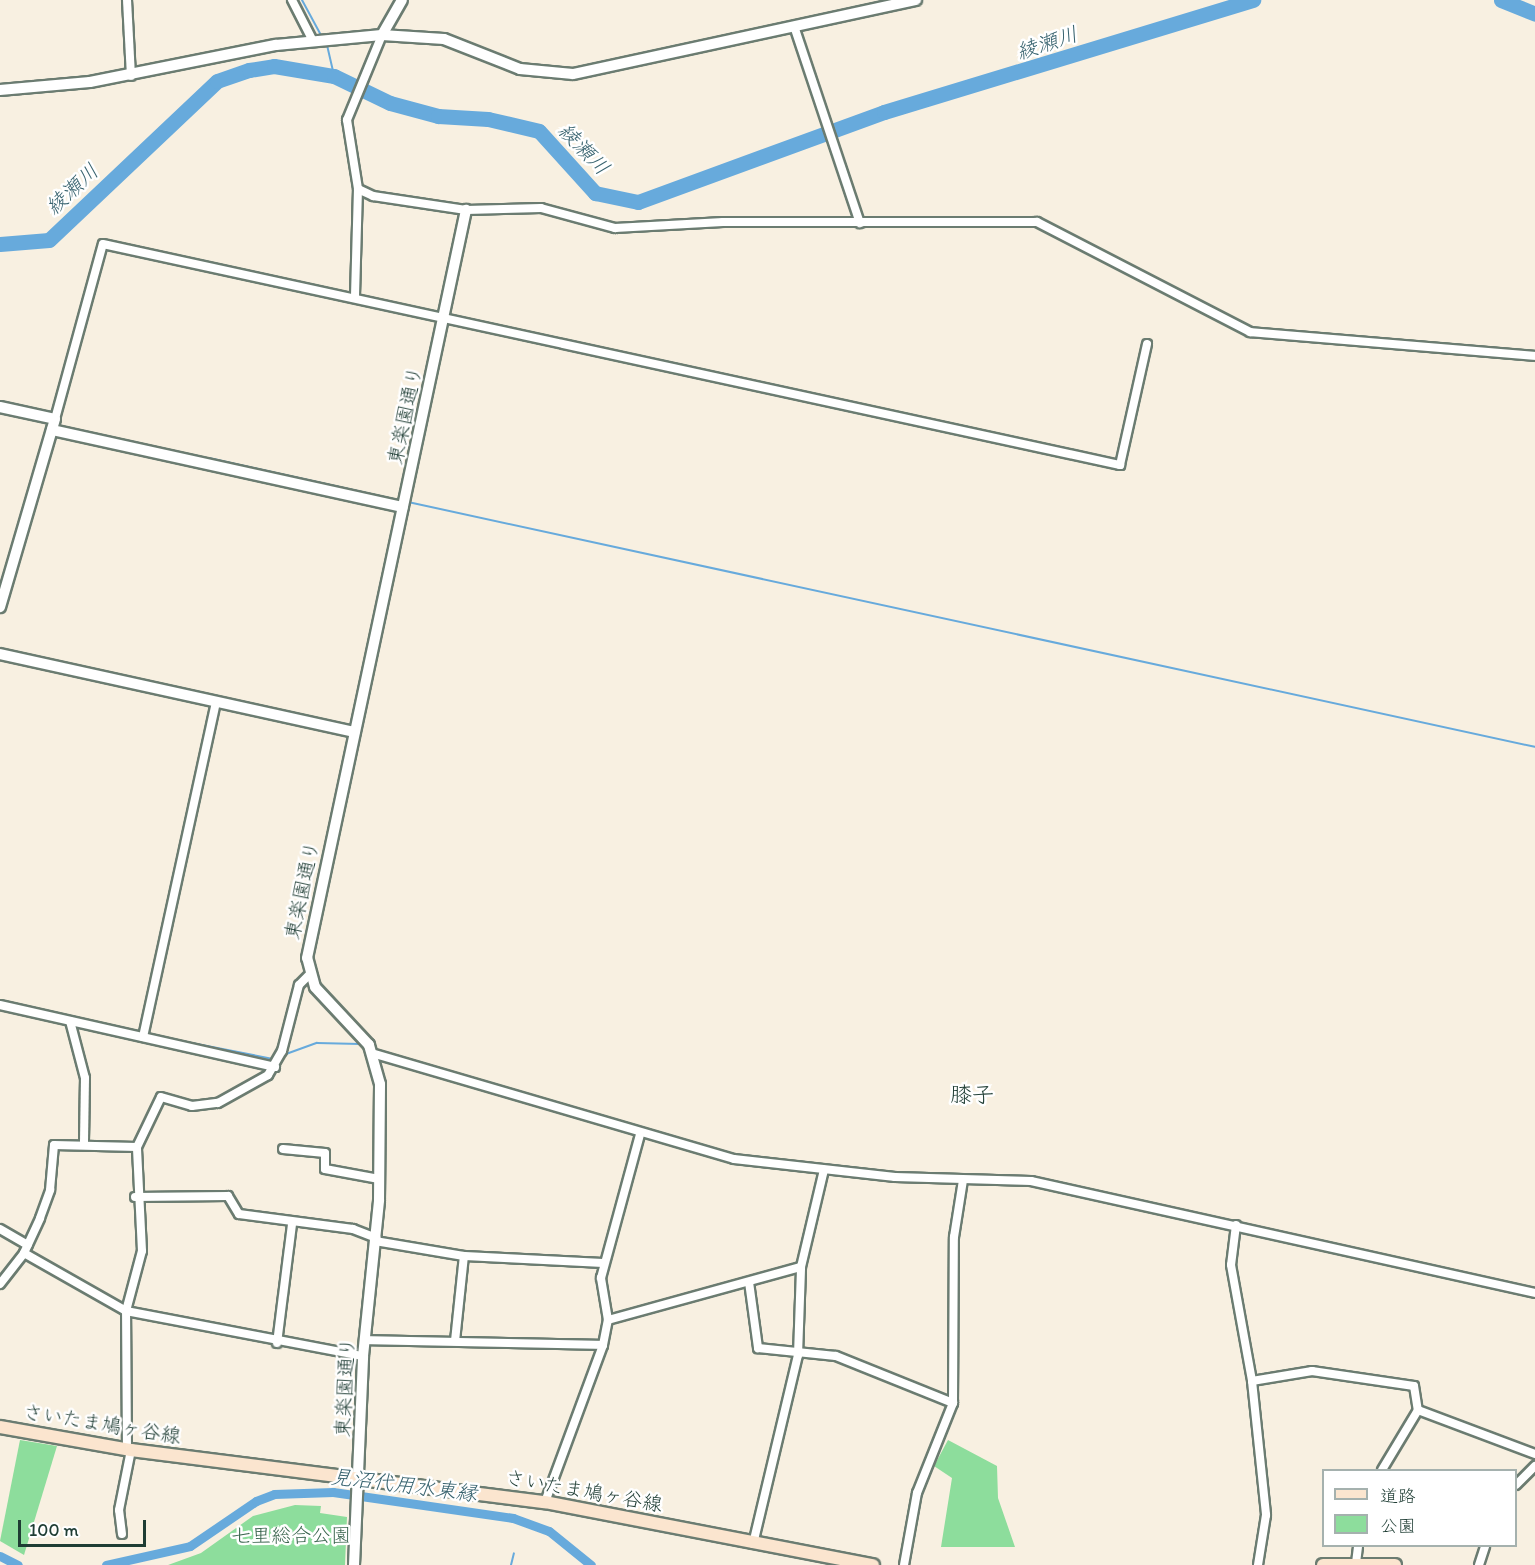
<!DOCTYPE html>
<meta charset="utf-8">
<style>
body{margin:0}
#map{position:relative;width:1535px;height:1565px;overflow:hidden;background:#f8f0e1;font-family:Itim,"Klee One",sans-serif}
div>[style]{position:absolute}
.green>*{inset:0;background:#8ddd9c}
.stream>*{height:2px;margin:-1px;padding:0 1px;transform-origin:1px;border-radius:1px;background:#67aadc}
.canal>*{height:9px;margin:-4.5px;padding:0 4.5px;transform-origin:4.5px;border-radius:4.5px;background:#67aadc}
.river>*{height:15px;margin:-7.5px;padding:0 7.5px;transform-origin:7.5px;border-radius:7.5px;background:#67aadc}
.roads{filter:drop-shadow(2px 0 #6b7c71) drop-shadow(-2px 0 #6b7c71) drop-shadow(0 2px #6b7c71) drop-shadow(0 -2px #6b7c71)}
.minor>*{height:8px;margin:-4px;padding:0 4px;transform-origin:4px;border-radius:4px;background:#fff}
.tertiary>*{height:10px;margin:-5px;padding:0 5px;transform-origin:5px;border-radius:5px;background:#fff}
.secondary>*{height:12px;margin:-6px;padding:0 6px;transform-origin:6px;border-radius:6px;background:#fbe5cf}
span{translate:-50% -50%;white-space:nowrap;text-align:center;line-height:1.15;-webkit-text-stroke:5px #fff;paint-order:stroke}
.street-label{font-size:20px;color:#1f3d34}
.park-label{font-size:20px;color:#3a654e}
.water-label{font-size:21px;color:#38636f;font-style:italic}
.quarter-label{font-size:22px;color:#1f3d34}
.legend{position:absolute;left:1322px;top:1469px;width:195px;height:78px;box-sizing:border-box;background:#fff;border:2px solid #a5b1ae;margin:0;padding:8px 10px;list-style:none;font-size:18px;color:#1f3d34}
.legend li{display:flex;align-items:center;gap:12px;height:30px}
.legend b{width:30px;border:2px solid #a5b1ae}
.scale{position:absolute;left:18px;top:1520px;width:128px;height:27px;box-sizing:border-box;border:3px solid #1f3d34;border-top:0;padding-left:8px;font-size:18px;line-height:21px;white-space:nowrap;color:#1f3d34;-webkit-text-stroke:4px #fff;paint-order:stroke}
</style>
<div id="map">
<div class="green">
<i style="clip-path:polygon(20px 1440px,57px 1446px,24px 1555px,0 1541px)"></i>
<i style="clip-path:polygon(948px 1440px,997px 1466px,998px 1498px,1015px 1547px,941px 1547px,952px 1478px,934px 1466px)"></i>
<i style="clip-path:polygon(295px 1505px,321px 1506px,320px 1513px,347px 1517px,345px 1565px,168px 1565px,201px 1553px,253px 1516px)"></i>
</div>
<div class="stream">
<i style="left:302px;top:0;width:42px;rotate:61.6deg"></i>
<i style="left:327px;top:45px;width:32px;rotate:77deg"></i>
<i style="left:209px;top:458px;width:195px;rotate:12.5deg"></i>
<i style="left:408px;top:502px;width:1153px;rotate:12.26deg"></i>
<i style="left:161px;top:1037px;width:114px;rotate:11.1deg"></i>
<i style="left:286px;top:1054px;width:33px;rotate:-20deg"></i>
<i style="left:317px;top:1043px;width:43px;rotate:1.3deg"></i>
<i style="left:511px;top:1565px;width:12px;rotate:-76deg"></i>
</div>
<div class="canal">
<i style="left:0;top:1556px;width:20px;rotate:27deg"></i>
<i style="left:106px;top:1565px;width:86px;rotate:-12.7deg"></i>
<i style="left:190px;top:1546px;width:80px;rotate:-34.3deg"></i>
<i style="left:256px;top:1501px;width:19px;rotate:-21deg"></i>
<i style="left:274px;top:1494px;width:59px;rotate:-1.9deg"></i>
<i style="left:333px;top:1492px;width:182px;rotate:8.2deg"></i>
<i style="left:513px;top:1518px;width:38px;rotate:20deg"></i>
<i style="left:549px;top:1531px;width:54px;rotate:39deg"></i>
</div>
<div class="river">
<i style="left:1501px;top:0;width:37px;rotate:22deg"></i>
<i style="left:0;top:244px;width:49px;rotate:-4.7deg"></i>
<i style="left:49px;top:240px;width:231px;rotate:-43.4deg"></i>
<i style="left:217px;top:81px;width:34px;rotate:-19deg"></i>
<i style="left:249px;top:70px;width:25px;rotate:-9deg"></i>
<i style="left:274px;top:66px;width:61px;rotate:9.5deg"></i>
<i style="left:334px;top:76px;width:62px;rotate:25.7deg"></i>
<i style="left:390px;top:103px;width:50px;rotate:15.2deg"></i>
<i style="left:438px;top:116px;width:50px;rotate:3.4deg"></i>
<i style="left:488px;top:119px;width:52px;rotate:13.2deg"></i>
<i style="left:539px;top:131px;width:84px;rotate:47.9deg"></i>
<i style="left:595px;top:193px;width:44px;rotate:11.8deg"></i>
<i style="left:638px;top:202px;width:262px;rotate:-20.1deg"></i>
<i style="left:884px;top:112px;width:386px;rotate:-16.9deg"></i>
</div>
<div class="roads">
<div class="minor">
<i style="left:127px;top:0;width:76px;rotate:87deg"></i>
<i style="left:292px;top:0;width:46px;rotate:62.9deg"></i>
<i style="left:794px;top:26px;width:208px;rotate:71.5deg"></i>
<i style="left:382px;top:35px;width:92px;rotate:112.4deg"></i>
<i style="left:347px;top:120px;width:70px;rotate:80.9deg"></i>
<i style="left:358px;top:189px;width:17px;rotate:25deg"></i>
<i style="left:373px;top:196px;width:94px;rotate:8.6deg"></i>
<i style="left:466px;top:210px;width:75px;rotate:-1.5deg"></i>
<i style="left:541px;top:208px;width:77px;rotate:15.1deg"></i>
<i style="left:615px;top:228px;width:108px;rotate:-3.2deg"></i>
<i style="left:723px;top:222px;width:314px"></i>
<i style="left:1037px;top:222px;width:240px;rotate:27.3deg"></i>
<i style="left:1250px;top:332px;width:286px;rotate:4.8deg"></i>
<i style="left:355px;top:296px;width:107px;rotate:-88.4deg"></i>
<i style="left:55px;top:419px;width:181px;rotate:-74.7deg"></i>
<i style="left:103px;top:244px;width:1041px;rotate:12.26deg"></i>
<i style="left:1120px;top:465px;width:124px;rotate:-77.4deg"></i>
<i style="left:0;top:1005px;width:282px;rotate:12.7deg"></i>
<i style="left:70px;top:1021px;width:59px;rotate:75.3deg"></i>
<i style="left:85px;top:1078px;width:64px;rotate:90.9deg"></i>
<i style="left:143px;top:1037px;width:343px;rotate:-77.7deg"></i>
<i style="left:375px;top:1054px;width:374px;rotate:16.3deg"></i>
<i style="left:734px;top:1159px;width:162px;rotate:6.4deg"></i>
<i style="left:895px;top:1177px;width:136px;rotate:1.7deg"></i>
<i style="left:1031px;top:1181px;width:516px;rotate:12.53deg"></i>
<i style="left:283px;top:1149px;width:42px;rotate:5.4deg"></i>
<i style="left:325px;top:1153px;width:16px;rotate:90deg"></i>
<i style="left:325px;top:1169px;width:55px;rotate:10.5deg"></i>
<i style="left:135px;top:1197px;width:93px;rotate:-0.6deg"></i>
<i style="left:228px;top:1196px;width:21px;rotate:59deg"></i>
<i style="left:239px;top:1214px;width:115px;rotate:7.5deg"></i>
<i style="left:353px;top:1229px;width:25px;rotate:21deg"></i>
<i style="left:1236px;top:1225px;width:40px;rotate:97.1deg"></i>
<i style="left:1231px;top:1265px;width:118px;rotate:79.7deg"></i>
<i style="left:1252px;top:1381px;width:135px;rotate:84deg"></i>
<i style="left:1266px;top:1515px;width:51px;rotate:99.1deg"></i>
<i style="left:0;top:1229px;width:32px;rotate:30deg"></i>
<i style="left:375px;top:1241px;width:90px;rotate:9.6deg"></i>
<i style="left:464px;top:1256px;width:140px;rotate:2.9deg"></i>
<i style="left:24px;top:1253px;width:117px;rotate:29.6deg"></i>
<i style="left:126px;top:1311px;width:241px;rotate:10.8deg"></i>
<i style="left:749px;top:1282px;width:67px;rotate:82.2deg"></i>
<i style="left:758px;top:1348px;width:78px;rotate:5.9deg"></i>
<i style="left:836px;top:1356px;width:126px;rotate:21.9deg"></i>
<i style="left:0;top:1284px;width:39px;rotate:-52deg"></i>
<i style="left:24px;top:1253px;width:38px;rotate:-65deg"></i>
<i style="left:40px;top:1218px;width:30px;rotate:-70deg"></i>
<i style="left:50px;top:1190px;width:45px;rotate:-84.9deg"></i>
<i style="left:54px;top:1145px;width:83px;rotate:1.4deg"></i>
<i style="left:608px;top:1320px;width:200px;rotate:-15.4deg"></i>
<i style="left:364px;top:1340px;width:239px;rotate:1.2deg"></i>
<i style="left:455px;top:1341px;width:85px;rotate:-84deg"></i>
<i style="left:277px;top:1343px;width:120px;rotate:-82.8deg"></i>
<i style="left:1252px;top:1381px;width:61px;rotate:-9.5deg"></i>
<i style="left:1312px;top:1371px;width:103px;rotate:8.4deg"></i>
<i style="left:1414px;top:1386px;width:24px;rotate:81deg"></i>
<i style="left:1418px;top:1410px;width:70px;rotate:121deg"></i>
<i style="left:1418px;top:1410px;width:125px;rotate:20.6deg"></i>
<i style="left:127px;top:1449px;width:138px;rotate:-90.4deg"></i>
<i style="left:126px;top:1311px;width:62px;rotate:-75.1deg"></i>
<i style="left:142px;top:1251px;width:104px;rotate:-92.8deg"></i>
<i style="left:137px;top:1147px;width:55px;rotate:-64.4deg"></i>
<i style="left:161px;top:1097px;width:32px;rotate:16deg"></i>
<i style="left:192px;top:1106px;width:26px;rotate:-7deg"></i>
<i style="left:218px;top:1103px;width:57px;rotate:-29.2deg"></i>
<i style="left:268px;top:1075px;width:28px;rotate:-60deg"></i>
<i style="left:282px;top:1051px;width:68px;rotate:-75.6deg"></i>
<i style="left:299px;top:985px;width:14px;rotate:-45deg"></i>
<i style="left:1516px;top:1485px;width:27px;rotate:-45deg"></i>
<i style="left:545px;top:1502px;width:167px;rotate:-69.7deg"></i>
<i style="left:603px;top:1345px;width:25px;rotate:-79deg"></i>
<i style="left:608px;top:1320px;width:43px;rotate:-99.5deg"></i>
<i style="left:601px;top:1278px;width:149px;rotate:-74.8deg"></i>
<i style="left:122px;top:1534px;width:24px;rotate:-97deg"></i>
<i style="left:119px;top:1510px;width:61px;rotate:-78.7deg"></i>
<i style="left:753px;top:1544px;width:194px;rotate:-76.6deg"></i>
<i style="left:798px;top:1355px;width:88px;rotate:-88deg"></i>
<i style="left:801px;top:1267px;width:100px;rotate:-76.7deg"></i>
<i style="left:1356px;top:1563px;width:17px;rotate:-83deg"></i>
<i style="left:904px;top:1565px;width:73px;rotate:-79.8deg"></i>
<i style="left:917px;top:1493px;width:97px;rotate:-68.2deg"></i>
<i style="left:953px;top:1403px;width:166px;rotate:-89.7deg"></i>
<i style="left:954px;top:1237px;width:58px;rotate:-81deg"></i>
<i style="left:1479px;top:1565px;width:20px;rotate:-72deg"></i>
</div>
<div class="tertiary">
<i style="left:382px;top:35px;width:40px;rotate:-60.3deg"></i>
<i style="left:0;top:90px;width:90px;rotate:-5.1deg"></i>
<i style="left:90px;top:82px;width:190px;rotate:-11.3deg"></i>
<i style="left:276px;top:45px;width:106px;rotate:-5.4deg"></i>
<i style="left:382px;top:35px;width:62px;rotate:3.7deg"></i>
<i style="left:444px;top:39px;width:82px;rotate:21.5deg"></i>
<i style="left:520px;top:69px;width:53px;rotate:5.4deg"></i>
<i style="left:573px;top:74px;width:351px;rotate:-12.2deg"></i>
<i style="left:0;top:407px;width:56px;rotate:12.3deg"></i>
<i style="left:55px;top:419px;width:196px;rotate:106.3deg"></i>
<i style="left:52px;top:430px;width:359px;rotate:12.4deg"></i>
<i style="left:0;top:654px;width:363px;rotate:12.4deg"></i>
<i style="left:354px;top:1565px;width:209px;rotate:-87.5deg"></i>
<i style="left:363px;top:1356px;width:157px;rotate:-84.1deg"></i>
<i style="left:379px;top:1200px;width:116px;rotate:-89.5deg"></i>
<i style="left:380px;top:1084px;width:41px;rotate:-105.8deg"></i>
<i style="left:369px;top:1045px;width:79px;rotate:-133deg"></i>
<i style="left:315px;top:987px;width:30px;rotate:-105deg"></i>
<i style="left:307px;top:958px;width:765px;rotate:-78deg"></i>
</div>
<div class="secondary">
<i style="left:0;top:1427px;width:133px;rotate:10deg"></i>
<i style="left:131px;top:1450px;width:417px;rotate:7.2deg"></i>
<i style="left:545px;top:1502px;width:334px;rotate:10.9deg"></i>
<i style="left:1323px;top:1565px;width:72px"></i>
</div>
</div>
<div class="street-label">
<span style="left:405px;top:415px;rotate:-78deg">東楽園通り</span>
<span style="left:302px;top:890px;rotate:-78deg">東楽園通り</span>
<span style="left:345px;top:1387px;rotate:-87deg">東楽園通り</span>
<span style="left:102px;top:1424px;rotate:9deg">さいたま鳩ヶ谷線</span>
<span style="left:584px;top:1491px;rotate:10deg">さいたま鳩ヶ谷線</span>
</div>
<div class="park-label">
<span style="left:291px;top:1535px">七里総合公園</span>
</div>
<div class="water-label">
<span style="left:1047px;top:43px;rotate:-18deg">綾瀬川</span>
<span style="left:584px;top:149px;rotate:46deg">綾瀬川</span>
<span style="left:72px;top:189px;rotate:-43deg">綾瀬川</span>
<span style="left:404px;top:1485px;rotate:7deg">見沼代用水東縁</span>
</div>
<div class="quarter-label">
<span style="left:972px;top:1095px">膝子</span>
</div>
<ul class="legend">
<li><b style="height:8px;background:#fbe5cf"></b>道路</li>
<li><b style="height:16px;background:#8ddd9c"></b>公園</li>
</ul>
<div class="scale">100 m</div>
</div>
